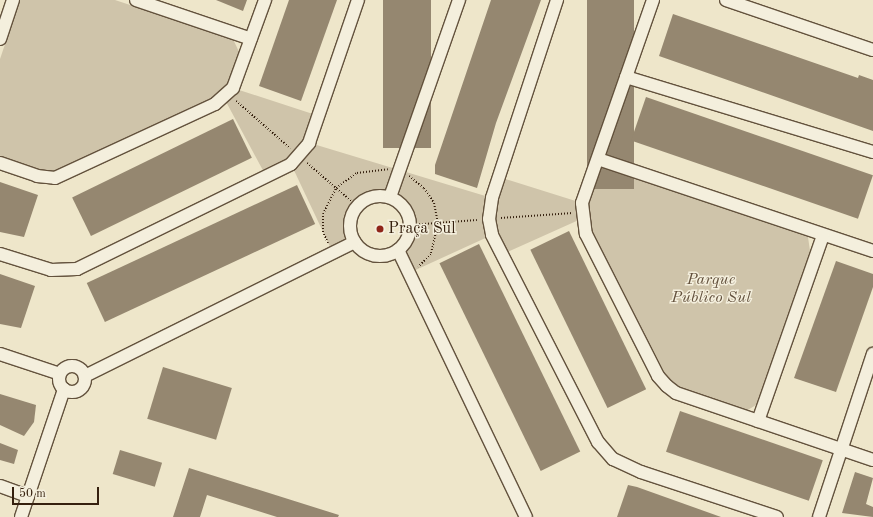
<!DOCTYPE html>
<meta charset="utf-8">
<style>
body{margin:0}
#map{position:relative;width:873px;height:517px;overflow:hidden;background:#eee6ca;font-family:"Old Standard TT",serif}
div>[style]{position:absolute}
.green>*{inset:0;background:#cfc4aa}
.building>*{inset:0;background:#958770;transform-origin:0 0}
.path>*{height:2px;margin-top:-1px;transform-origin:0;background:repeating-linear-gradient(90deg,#35200e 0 1px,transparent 0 3px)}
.roads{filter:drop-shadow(1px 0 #63523d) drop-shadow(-1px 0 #63523d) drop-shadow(0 1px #63523d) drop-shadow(0 -1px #63523d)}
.minor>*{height:12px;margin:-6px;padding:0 6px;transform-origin:6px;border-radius:6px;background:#f4efdd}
.minor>.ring{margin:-6px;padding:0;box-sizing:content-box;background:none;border:12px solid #f4efdd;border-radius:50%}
.dots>*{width:11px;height:11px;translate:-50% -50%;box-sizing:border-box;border:2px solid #f4efdd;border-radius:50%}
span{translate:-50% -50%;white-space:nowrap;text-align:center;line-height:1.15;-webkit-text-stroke:3px #f4efdd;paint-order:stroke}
.poi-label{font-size:16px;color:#35200e}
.left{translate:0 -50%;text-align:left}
.park-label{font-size:16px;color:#63513d;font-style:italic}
.scale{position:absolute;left:12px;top:487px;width:87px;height:18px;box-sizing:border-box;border:2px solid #35200e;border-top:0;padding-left:5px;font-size:12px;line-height:14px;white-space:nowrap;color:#35200e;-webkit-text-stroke:3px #f4efdd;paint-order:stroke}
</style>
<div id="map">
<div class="green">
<i style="clip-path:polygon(20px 0,115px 0,233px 39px,240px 54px,233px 88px,319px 116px,310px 143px,492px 198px,499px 177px,582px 203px,599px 172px,607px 169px,808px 237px,810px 251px,756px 405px,746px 411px,678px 388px,669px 381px,591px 228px,581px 219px,501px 255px,492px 235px,409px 273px,398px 250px,409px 235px,409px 216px,390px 197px,373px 197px,357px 206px,352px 215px,350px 224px,355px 242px,333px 253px,291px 164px,266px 176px,224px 98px,56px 172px,41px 171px,0 157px,0 59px)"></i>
</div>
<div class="building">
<i style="clip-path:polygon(216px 0,247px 0,243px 11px)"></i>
<i style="clip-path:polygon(289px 0,337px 0,301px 101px,259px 86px)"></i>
<i style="left:383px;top:0;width:48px;height:148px"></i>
<i style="clip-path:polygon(491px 0,541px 0,496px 123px,477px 188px,435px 174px,435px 165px)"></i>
<i style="left:587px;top:0;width:47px;height:189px"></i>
<i style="clip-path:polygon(673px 14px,858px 78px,859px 75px,873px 80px,873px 131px,659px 56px)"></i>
<i style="left:646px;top:97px;width:240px;height:46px;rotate:19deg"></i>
<i style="left:233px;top:119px;width:43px;height:179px;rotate:64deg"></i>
<i style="clip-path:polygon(0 182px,38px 195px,24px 237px,0 232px)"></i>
<i style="left:297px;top:185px;width:43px;height:232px;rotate:65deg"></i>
<i style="left:569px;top:231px;width:176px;height:43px;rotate:64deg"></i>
<i style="left:479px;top:244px;width:231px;height:44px;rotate:64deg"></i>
<i style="clip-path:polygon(836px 261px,873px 274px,873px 287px,836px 392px,794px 378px)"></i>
<i style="clip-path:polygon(0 274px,35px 286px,21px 328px,0 324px)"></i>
<i style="left:163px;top:367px;width:72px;height:54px;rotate:17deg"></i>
<i style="clip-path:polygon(0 394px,36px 405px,34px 422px,24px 436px,0 425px)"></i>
<i style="left:680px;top:411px;width:151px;height:43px;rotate:19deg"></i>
<i style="clip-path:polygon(0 443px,18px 450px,14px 464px,0 460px)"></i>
<i style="left:120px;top:450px;width:44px;height:25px;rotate:17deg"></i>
<i style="clip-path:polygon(189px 468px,339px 515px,338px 517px,277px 517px,207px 495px,200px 517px,173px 517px)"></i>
<i style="clip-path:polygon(855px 472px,873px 478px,866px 504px,873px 507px,873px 517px,842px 513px)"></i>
<i style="clip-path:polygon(628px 485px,637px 487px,721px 517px,617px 517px)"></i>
</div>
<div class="path">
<i style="left:236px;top:101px;width:72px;rotate:41deg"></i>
<i style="left:307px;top:163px;width:66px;rotate:40.7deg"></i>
<i style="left:409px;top:176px;width:19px;rotate:39deg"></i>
<i style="left:424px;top:188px;width:18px;rotate:56deg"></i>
<i style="left:434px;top:203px;width:20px;rotate:79deg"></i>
<i style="left:438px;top:223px;width:32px;rotate:103deg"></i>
<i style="left:431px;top:254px;width:18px;rotate:135deg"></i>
<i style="left:501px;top:218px;width:72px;rotate:-4deg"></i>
<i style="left:410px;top:225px;width:67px;rotate:-4.3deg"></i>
<i style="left:328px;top:243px;width:12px;rotate:-114deg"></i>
<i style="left:323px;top:232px;width:18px;rotate:-90deg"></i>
<i style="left:323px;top:214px;width:29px;rotate:-63deg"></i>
<i style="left:336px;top:188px;width:26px;rotate:-36deg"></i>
<i style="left:357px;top:173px;width:31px;rotate:-7deg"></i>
</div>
<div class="roads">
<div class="minor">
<i style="left:136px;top:0;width:121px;rotate:18.7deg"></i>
<i style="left:557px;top:0;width:208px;rotate:108.2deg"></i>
<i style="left:492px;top:198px;width:21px;rotate:98deg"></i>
<i style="left:489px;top:219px;width:16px;rotate:79deg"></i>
<i style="left:492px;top:235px;width:233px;rotate:62.9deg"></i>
<i style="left:598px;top:442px;width:23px;rotate:49deg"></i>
<i style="left:613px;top:459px;width:31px;rotate:25deg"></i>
<i style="left:641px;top:472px;width:143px;rotate:18.3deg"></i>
<i style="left:653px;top:0;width:215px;rotate:109.3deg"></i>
<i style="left:582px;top:203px;width:31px;rotate:83deg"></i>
<i style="left:586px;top:234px;width:159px;rotate:63.1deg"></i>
<i style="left:658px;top:376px;width:13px;rotate:48deg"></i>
<i style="left:667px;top:386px;width:11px;rotate:38deg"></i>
<i style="left:676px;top:393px;width:208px;rotate:18.8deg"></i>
<i style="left:726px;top:0;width:155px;rotate:18.8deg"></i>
<i style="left:0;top:39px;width:41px;rotate:-71.6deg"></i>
<i style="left:626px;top:77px;width:258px;rotate:16.9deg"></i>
<i style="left:598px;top:159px;width:290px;rotate:18.5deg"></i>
<i style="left:0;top:163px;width:39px;rotate:19deg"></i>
<i style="left:37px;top:176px;width:18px;rotate:6deg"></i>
<i style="left:55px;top:178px;width:176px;rotate:-24.8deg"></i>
<i style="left:215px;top:104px;width:24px;rotate:-42deg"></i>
<i style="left:233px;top:88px;width:94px;rotate:-70deg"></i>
<i class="ring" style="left:350px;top:196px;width:48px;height:48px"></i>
<i style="left:390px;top:197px;width:209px;rotate:-70.7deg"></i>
<i style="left:398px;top:250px;width:296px;rotate:64.4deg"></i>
<i style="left:0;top:254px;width:53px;rotate:17.4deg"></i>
<i style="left:51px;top:270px;width:26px;rotate:-2deg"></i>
<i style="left:77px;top:269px;width:238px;rotate:-26.1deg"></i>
<i style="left:291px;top:164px;width:28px;rotate:-49deg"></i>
<i style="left:309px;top:143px;width:151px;rotate:-71.1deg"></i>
<i style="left:0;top:354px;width:63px;rotate:18.4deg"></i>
<i class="ring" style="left:59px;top:366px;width:14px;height:14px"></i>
<i style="left:85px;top:376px;width:301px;rotate:-26.4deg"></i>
<i style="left:758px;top:421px;width:197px;rotate:-70.7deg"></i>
<i style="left:0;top:486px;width:30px;rotate:20deg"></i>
<i style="left:21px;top:517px;width:135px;rotate:-71.4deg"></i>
<i style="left:819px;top:517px;width:172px;rotate:-71.7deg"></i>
</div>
</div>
<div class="dots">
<i style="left:380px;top:229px;background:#8f2418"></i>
</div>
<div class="poi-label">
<span class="left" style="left:388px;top:229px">Praça Sul</span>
</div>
<div class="park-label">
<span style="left:711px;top:289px">Parque<br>Público Sul</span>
</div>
<div class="scale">50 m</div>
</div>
